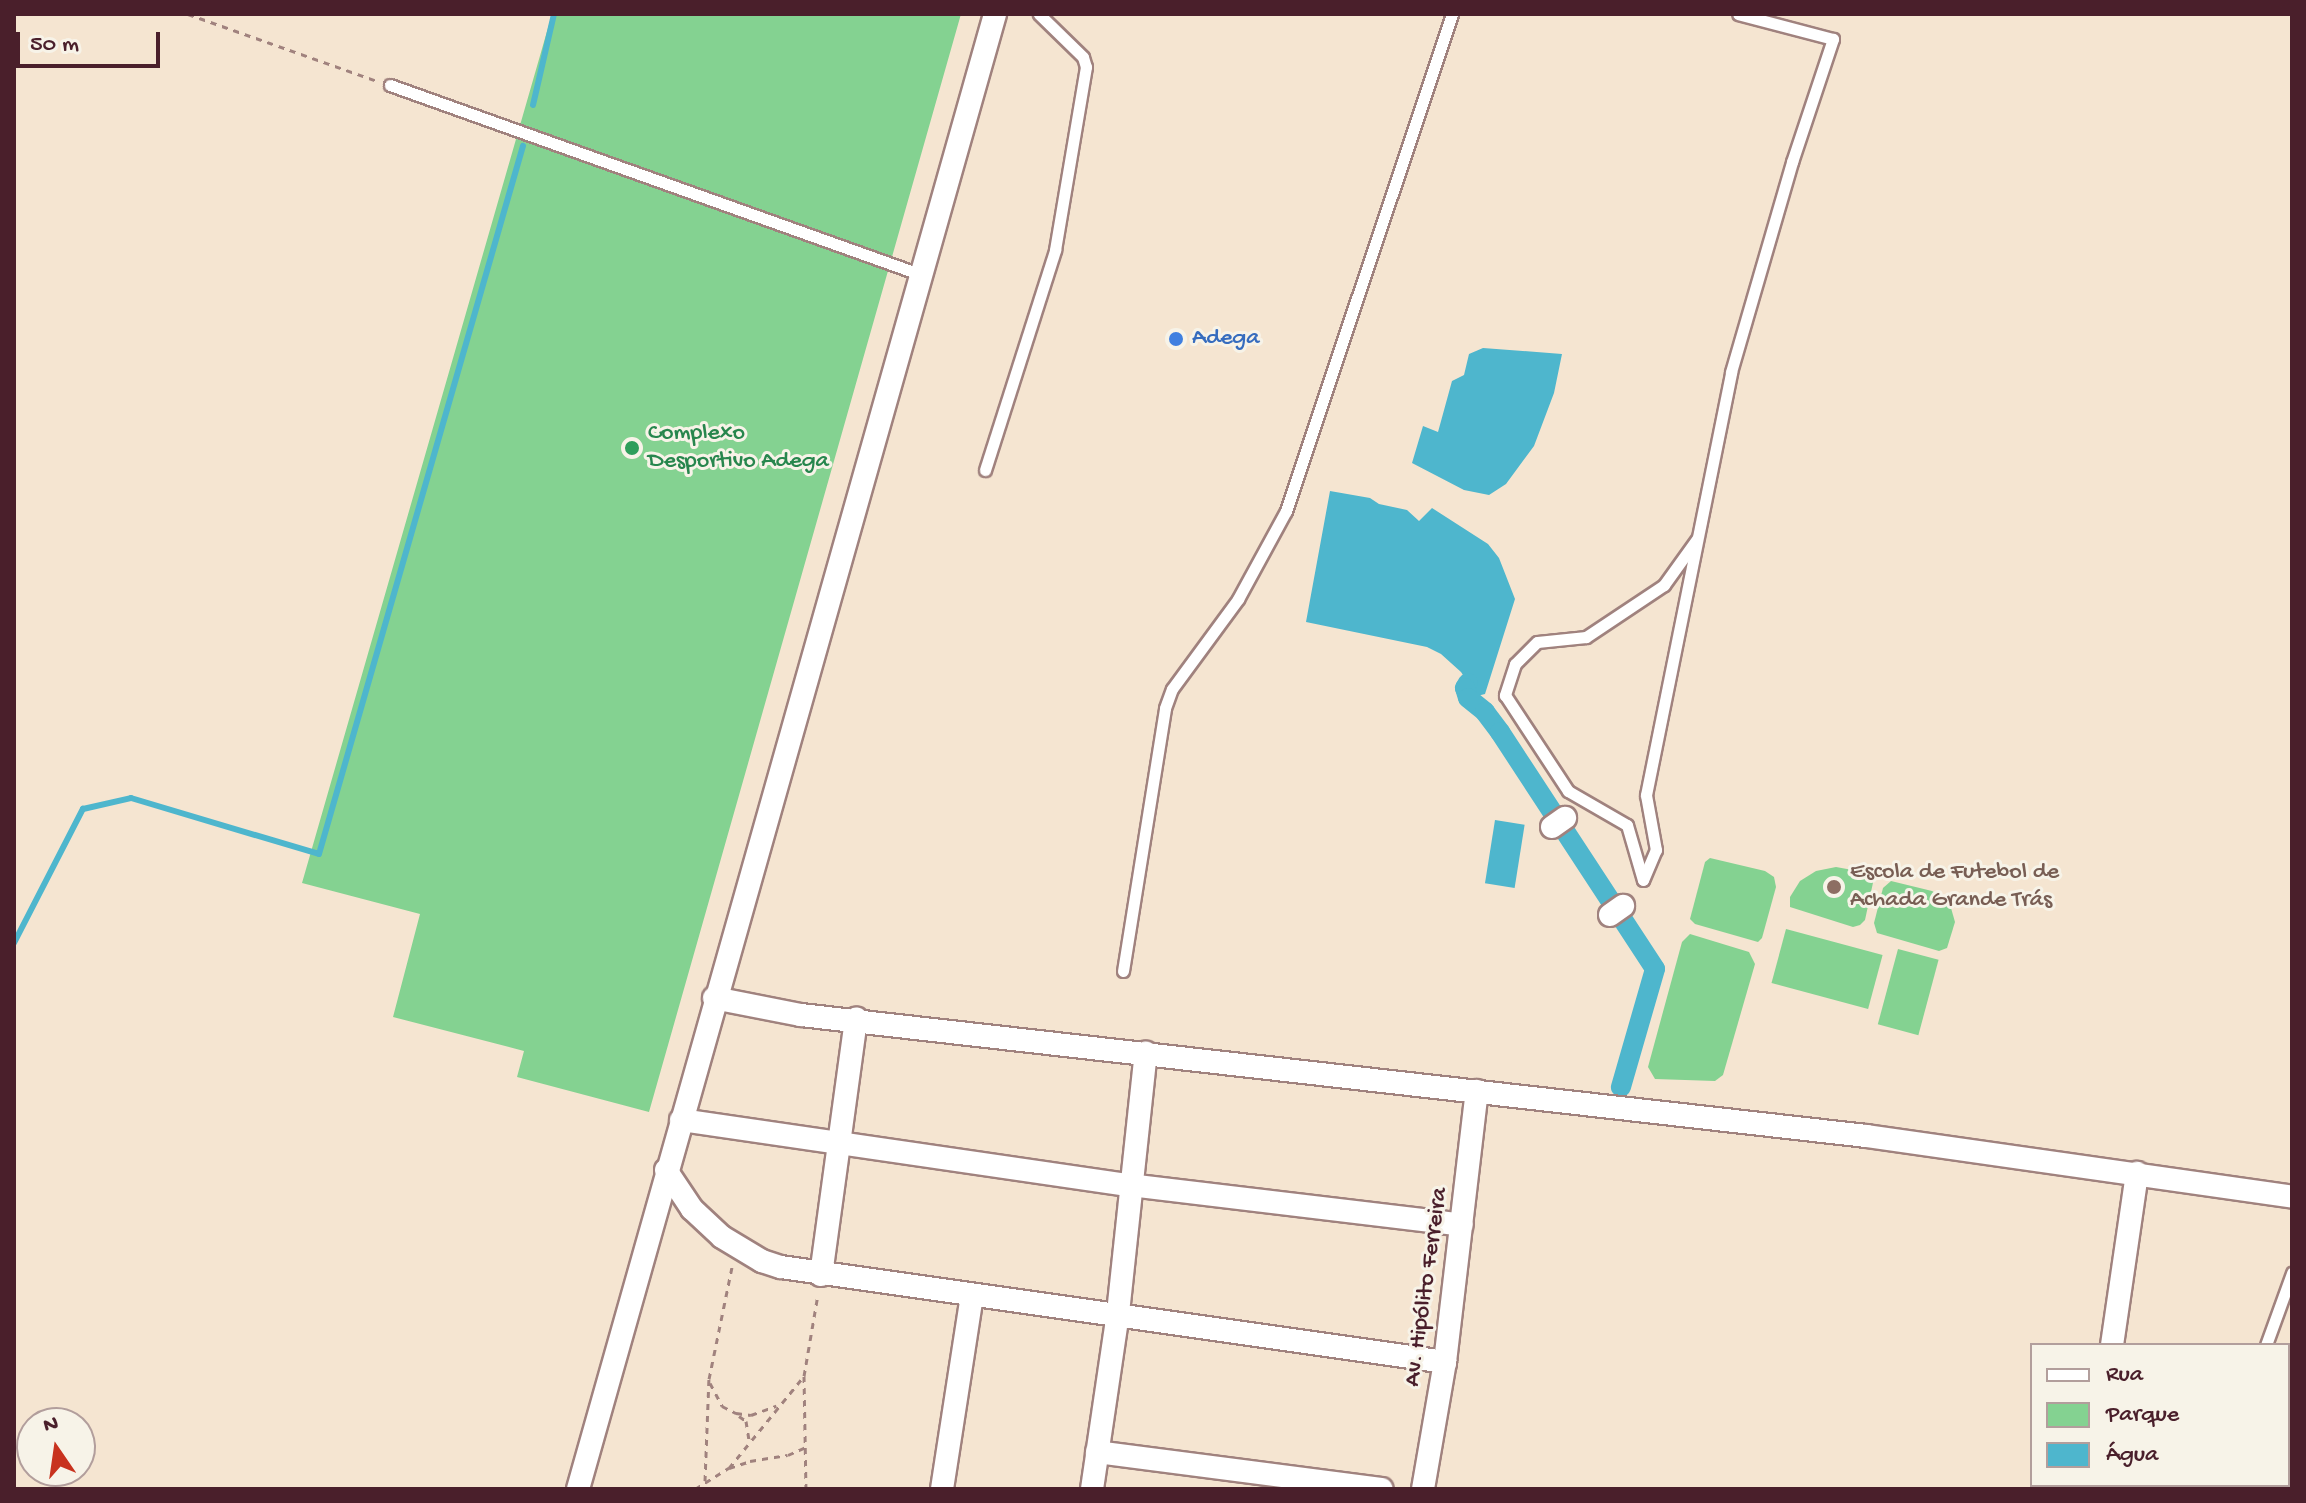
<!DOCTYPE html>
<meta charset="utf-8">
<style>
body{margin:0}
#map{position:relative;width:2306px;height:1503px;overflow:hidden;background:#f5e5d1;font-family:"Gochi Hand",sans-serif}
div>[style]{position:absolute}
.green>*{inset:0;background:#84d291;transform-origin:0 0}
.water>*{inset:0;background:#4eb6cd;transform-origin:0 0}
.stream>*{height:6px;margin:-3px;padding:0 3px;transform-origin:3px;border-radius:3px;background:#4eb6cd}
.canal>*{height:20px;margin:-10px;padding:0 10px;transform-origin:10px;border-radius:10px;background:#4eb6cd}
.path>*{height:3px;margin-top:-1.5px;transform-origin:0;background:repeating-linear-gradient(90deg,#a0827e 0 6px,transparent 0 12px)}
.roads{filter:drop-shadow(2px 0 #a0827e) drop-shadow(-2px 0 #a0827e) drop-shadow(0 2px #a0827e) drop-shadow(0 -2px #a0827e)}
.service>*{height:11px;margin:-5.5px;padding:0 5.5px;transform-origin:5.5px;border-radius:5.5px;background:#fff}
.minor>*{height:22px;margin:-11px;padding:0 11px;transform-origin:11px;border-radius:11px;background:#fff}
.dots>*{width:22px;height:22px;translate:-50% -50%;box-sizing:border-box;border:4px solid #f7f3e8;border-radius:50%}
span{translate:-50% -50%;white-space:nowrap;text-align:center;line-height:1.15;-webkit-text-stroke:6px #f7f3e8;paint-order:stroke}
.shop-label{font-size:24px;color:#366cbe}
.left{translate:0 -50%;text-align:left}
.leisure-label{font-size:24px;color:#27864d}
.education-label{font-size:24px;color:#785e54}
.street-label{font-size:24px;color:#4a1f2b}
.frame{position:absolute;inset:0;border:16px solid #4a1f2b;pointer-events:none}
.legend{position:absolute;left:2030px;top:1343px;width:260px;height:144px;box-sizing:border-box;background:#f7f3e8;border:2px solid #b29e9c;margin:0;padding:10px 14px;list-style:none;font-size:24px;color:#4a1f2b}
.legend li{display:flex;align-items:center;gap:16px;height:40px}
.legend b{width:40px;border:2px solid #b29e9c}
.north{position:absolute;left:16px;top:1407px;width:80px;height:80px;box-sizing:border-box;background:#f7f3e8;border:2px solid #b29e9c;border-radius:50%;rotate:347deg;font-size:22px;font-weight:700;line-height:32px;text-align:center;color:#4a1f2b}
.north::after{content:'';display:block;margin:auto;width:28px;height:36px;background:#c8321e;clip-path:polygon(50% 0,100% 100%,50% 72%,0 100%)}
.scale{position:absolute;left:16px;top:32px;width:144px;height:36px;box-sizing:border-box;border:4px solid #4a1f2b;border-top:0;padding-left:10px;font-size:24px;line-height:28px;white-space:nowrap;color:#4a1f2b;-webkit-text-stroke:6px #f7f3e8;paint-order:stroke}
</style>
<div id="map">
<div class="green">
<i style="clip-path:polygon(552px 14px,961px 14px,649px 1112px,517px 1077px,524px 1051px,393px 1017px,420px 914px,302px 883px)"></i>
<i style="clip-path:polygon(1710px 858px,1765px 871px,1774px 877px,1776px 887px,1762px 938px,1758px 942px,1695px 924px,1690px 919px,1705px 862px)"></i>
<i style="clip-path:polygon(1836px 867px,1869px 873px,1874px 878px,1865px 920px,1860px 925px,1853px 927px,1790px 907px,1790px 897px,1800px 881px,1816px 871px)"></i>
<i style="clip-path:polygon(1891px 881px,1932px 891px,1949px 901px,1955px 922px,1947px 948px,1939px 951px,1877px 933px,1874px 923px,1883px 888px)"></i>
<i style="left:1786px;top:929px;width:100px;height:56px;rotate:15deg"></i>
<i style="clip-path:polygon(1690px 934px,1749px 952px,1755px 964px,1723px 1075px,1715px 1081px,1655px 1079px,1648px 1067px,1682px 942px)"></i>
<i style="left:1898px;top:949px;width:42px;height:78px;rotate:15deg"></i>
</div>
<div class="water">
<i style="clip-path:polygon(1483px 348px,1562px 354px,1554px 393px,1534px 446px,1506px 484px,1489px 495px,1464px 490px,1412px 463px,1423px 426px,1438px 432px,1452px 381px,1464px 375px,1469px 354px)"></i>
<i style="clip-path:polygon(1330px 491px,1370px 498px,1379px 504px,1407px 510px,1419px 521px,1432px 508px,1488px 544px,1499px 558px,1515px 599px,1485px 694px,1477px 696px,1461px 672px,1441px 654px,1427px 647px,1306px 622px)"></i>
<i style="left:1495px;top:820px;width:30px;height:64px;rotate:9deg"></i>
</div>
<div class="stream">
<i style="left:533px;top:105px;width:93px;rotate:-77deg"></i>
<i style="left:14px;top:943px;width:151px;rotate:-62.8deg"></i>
<i style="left:83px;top:809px;width:49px;rotate:-12.9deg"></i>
<i style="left:131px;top:798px;width:196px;rotate:16.6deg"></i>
<i style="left:319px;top:854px;width:737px;rotate:-73.93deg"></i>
</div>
<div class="canal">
<i style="left:1468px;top:683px;width:6px;rotate:121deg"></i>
<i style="left:1465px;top:688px;width:10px;rotate:73deg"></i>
<i style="left:1468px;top:698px;width:22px;rotate:39deg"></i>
<i style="left:1485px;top:712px;width:25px;rotate:53deg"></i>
<i style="left:1500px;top:732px;width:283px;rotate:56.8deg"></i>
<i style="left:1655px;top:969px;width:123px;rotate:106.1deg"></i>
</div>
<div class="path">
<i style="left:188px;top:14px;width:201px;rotate:19.5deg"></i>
<i style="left:804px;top:1376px;width:113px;rotate:89deg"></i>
<i style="left:710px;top:1383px;width:26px;rotate:62deg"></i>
<i style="left:722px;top:1406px;width:16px;rotate:27deg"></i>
<i style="left:736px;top:1413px;width:15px;rotate:8deg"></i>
<i style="left:751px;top:1415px;width:27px;rotate:-20deg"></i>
<i style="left:739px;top:1416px;width:9px;rotate:36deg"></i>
<i style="left:746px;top:1421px;width:19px;rotate:81deg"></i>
<i style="left:729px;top:1468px;width:22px;rotate:-18deg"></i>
<i style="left:750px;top:1461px;width:38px;rotate:-9deg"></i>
<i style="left:788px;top:1455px;width:20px;rotate:-24deg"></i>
<i style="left:705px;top:1481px;width:102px;rotate:-87.8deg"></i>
<i style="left:709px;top:1379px;width:114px;rotate:-78.4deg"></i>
<i style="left:695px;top:1489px;width:40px;rotate:-32deg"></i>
<i style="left:729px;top:1468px;width:119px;rotate:-50.8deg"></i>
<i style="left:804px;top:1376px;width:83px;rotate:-80.3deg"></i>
</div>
<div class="roads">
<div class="service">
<i style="left:390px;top:85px;width:565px;rotate:19.65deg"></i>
<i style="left:985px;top:470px;width:231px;rotate:-72.3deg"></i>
<i style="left:1055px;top:250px;width:186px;rotate:-80.4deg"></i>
<i style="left:1086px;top:67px;width:10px;rotate:-107deg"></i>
<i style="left:1083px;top:57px;width:62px;rotate:-135.7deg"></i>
<i style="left:1697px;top:539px;width:57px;rotate:125.7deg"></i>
<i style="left:1664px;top:585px;width:94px;rotate:146.3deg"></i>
<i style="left:1586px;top:637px;width:49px;rotate:174.2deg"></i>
<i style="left:1537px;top:642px;width:31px;rotate:135deg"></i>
<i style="left:1515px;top:664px;width:33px;rotate:108deg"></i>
<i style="left:1505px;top:695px;width:115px;rotate:56.7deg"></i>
<i style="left:1568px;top:791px;width:68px;rotate:30deg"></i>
<i style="left:1627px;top:825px;width:57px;rotate:73.8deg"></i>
<i style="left:1643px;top:880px;width:33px;rotate:-67deg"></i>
<i style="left:1656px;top:850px;width:56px;rotate:-100.3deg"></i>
<i style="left:1646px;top:795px;width:431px;rotate:-78.6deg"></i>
<i style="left:1731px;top:372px;width:219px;rotate:-73.8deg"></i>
<i style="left:1792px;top:162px;width:130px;rotate:-71.6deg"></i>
<i style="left:1833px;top:39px;width:98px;rotate:-165.3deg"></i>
<i style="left:1123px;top:971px;width:266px;rotate:-80.9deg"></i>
<i style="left:1165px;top:708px;width:20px;rotate:-70deg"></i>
<i style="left:1172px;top:689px;width:112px;rotate:-53.7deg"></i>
<i style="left:1238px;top:599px;width:100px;rotate:-61.4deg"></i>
<i style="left:1286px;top:511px;width:524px;rotate:-71.53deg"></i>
<i style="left:2266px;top:1345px;width:77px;rotate:-70.1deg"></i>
<i style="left:2288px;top:1480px;width:6px;rotate:51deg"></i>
</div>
<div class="minor">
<i style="left:1552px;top:827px;width:16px;rotate:-35deg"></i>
<i style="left:1610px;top:915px;width:16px;rotate:-35deg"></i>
<i style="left:714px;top:998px;width:89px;rotate:11.1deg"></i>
<i style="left:801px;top:1015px;width:1072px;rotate:6.48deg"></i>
<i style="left:1866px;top:1136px;width:430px;rotate:8.1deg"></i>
<i style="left:681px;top:1120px;width:453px;rotate:8.3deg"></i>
<i style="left:1129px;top:1185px;width:335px;rotate:6.8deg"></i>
<i style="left:666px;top:1170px;width:47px;rotate:56.3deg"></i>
<i style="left:692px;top:1209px;width:41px;rotate:43deg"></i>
<i style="left:722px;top:1237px;width:47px;rotate:31deg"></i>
<i style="left:762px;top:1261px;width:20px;rotate:18deg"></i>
<i style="left:781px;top:1267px;width:671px;rotate:8.14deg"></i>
<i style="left:821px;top:1275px;width:259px;rotate:-82.2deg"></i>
<i style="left:2112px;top:1345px;width:174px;rotate:-81.7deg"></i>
<i style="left:1097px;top:1452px;width:287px;rotate:7.4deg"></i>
<i style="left:578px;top:1489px;width:1533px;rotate:-74.21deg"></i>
<i style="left:942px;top:1489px;width:196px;rotate:-81.2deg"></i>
<i style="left:1092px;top:1489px;width:178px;rotate:-81.6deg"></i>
<i style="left:1118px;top:1313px;width:262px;rotate:-83.9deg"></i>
<i style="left:1423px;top:1489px;width:129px;rotate:-80.2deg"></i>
<i style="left:1445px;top:1362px;width:273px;rotate:-83.3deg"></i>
<i style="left:2089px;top:1489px;width:4px;rotate:-76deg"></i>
</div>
</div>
<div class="dots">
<i style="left:1176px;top:339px;background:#3f7fe0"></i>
<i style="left:632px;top:448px;background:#2e9e5b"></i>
<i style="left:1834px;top:887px;background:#8d6e63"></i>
</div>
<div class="shop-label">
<span class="left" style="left:1192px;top:339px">Adega</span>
</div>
<div class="leisure-label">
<span class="left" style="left:648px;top:448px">Complexo<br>Desportivo Adega</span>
</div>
<div class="education-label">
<span class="left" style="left:1850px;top:887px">Escola de Futebol de<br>Achada Grande Trás</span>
</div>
<div class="street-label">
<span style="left:1427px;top:1287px;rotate:-82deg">Av. Hipólito Ferreira</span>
</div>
<div class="frame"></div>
<ul class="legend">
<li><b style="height:10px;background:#fff"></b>Rua</li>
<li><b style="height:22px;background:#84d291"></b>Parque</li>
<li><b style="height:22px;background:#4eb6cd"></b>Água</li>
</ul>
<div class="north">N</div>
<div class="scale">50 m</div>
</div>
